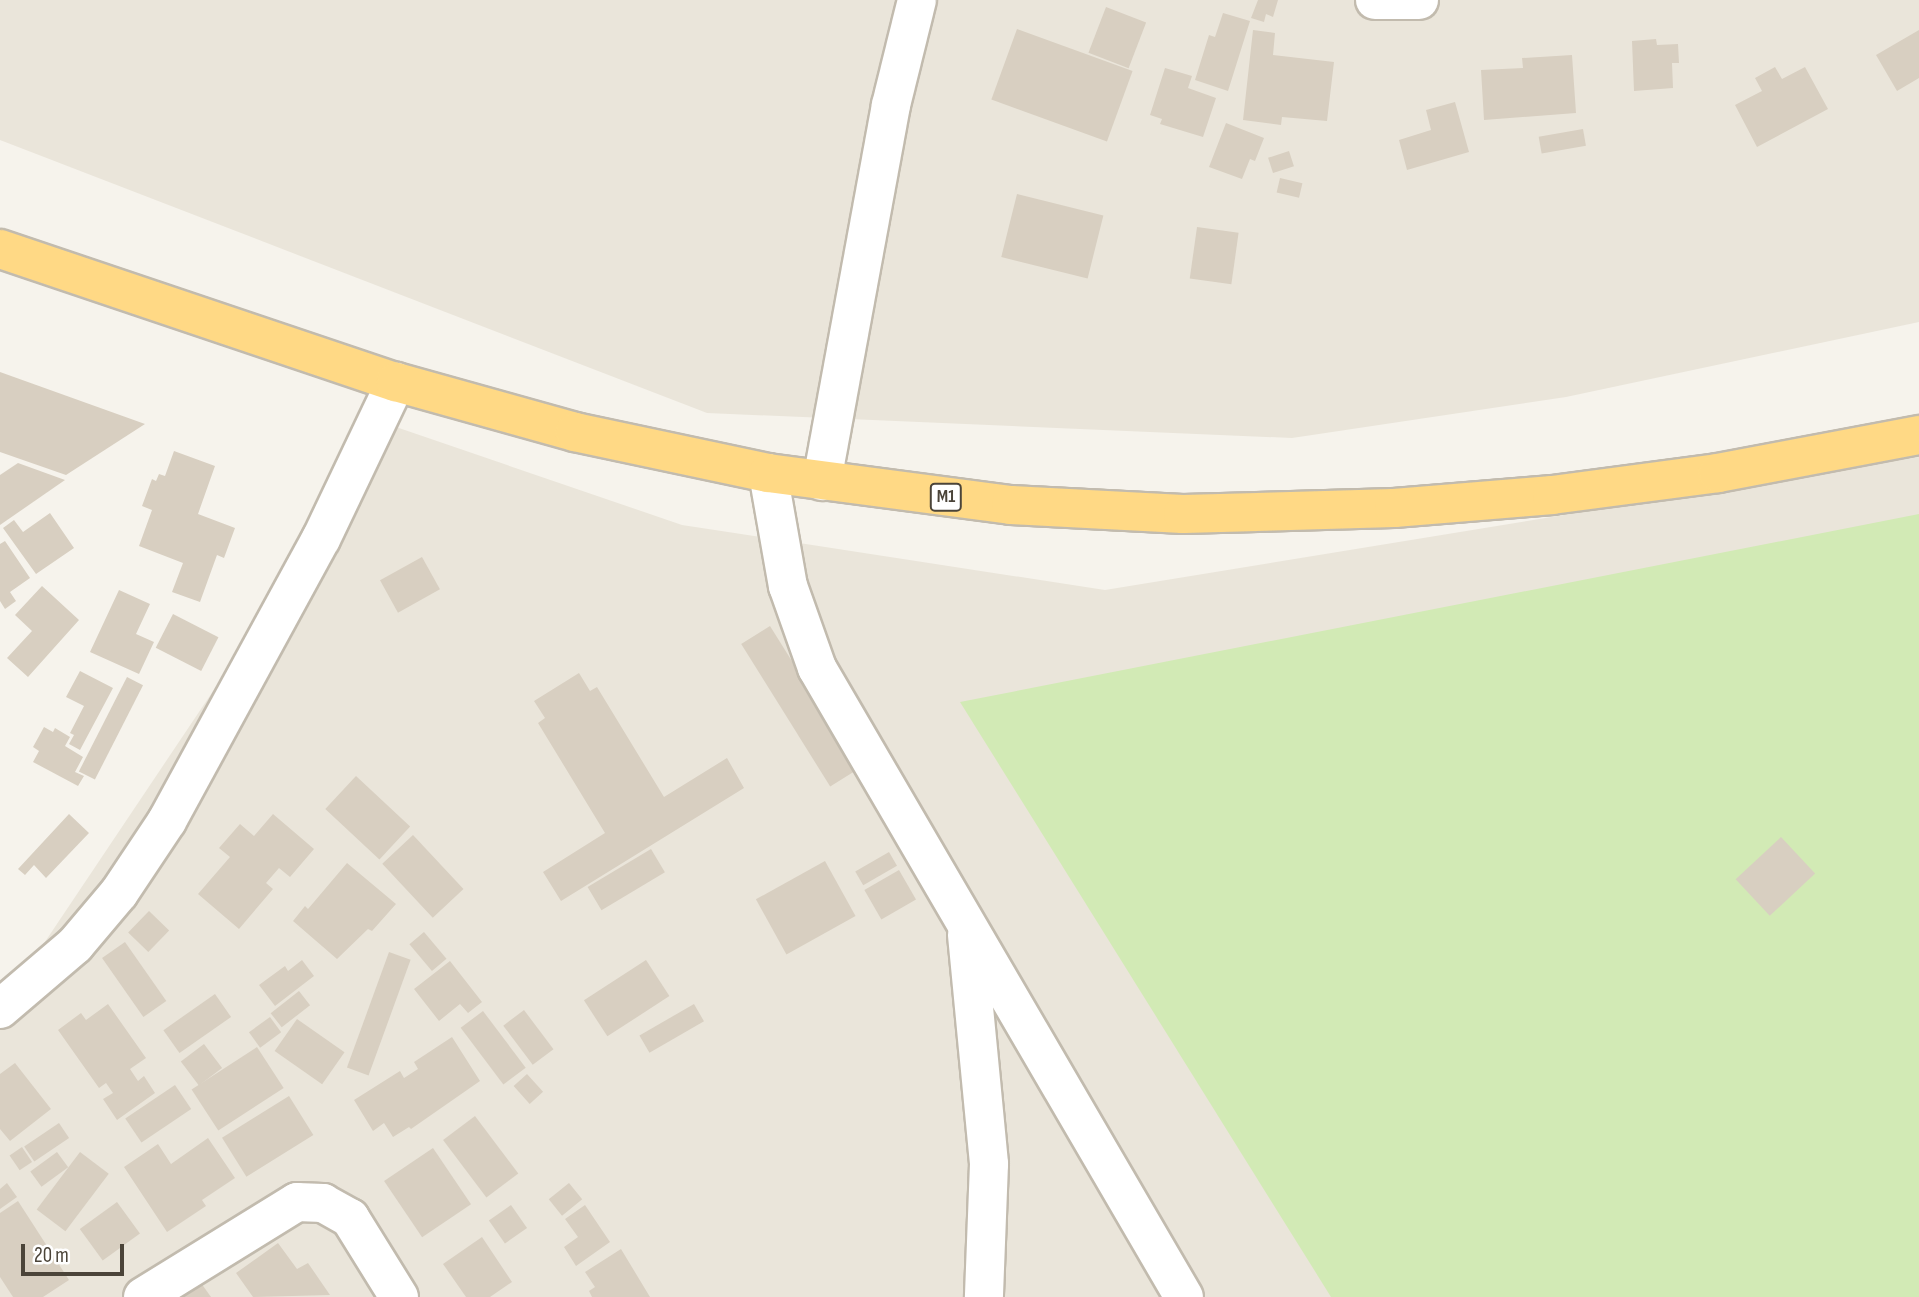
<!DOCTYPE html>
<style>
body{margin:0}
#map{position:relative;width:1919px;height:1297px;overflow:hidden;background:#f6f3ec;font-family:"Sofia Sans Condensed",sans-serif}
div>[style]{position:absolute}
.residential>*{inset:0;background:#eae5da}
.green>*{inset:0;background:#d2eab5}
.building>*{inset:0;background:#d8cfc1;transform-origin:0 0}
.roads{filter:drop-shadow(2px 0 #c2bbae) drop-shadow(-2px 0 #c2bbae) drop-shadow(0 2px #c2bbae) drop-shadow(0 -2px #c2bbae)}
.minor>*{height:38px;margin:-19px;padding:0 19px;transform-origin:19px;border-radius:19px;background:#fff}
.tertiary>*{height:38px;margin:-19px;padding:0 19px;transform-origin:19px;border-radius:19px;background:#fff}
.trunk>*{height:38px;margin:-19px;padding:0 19px;transform-origin:19px;border-radius:19px;background:#ffd985}
span{translate:-50% -50%;white-space:nowrap;text-align:center;line-height:1.15;-webkit-text-stroke:7px #fff;paint-order:stroke}
.shield-label span{padding:2px 5px;background:#fff;border:2px solid;border-radius:5px;-webkit-text-stroke-width:0}
.shield-label{font-size:18px;color:#4b4439;font-weight:700}
.scale{position:absolute;left:21px;top:1244px;width:103px;height:32px;box-sizing:border-box;border:4px solid #4b4439;border-top:0;padding-left:9px;font-size:21px;line-height:24px;white-space:nowrap;color:#4b4439;-webkit-text-stroke:5px #fff;paint-order:stroke}
</style>
<div id="map">
<div class="residential">
<i style="clip-path:polygon(0 0,1919px 0,1919px 322px,1566px 397px,1292px 438px,707px 413px,0 140px)"></i>
<i style="clip-path:polygon(358px 414px,682px 525px,1105px 590px,1919px 457px,1919px 1297px,0 1297px,0 1009px,272px 603px)"></i>
</div>
<div class="green">
<i style="clip-path:polygon(1919px 514px,1919px 1297px,1331px 1297px,960px 702px)"></i>
</div>
<div class="building">
<i style="clip-path:polygon(1258px 0,1278px 0,1273px 17px,1266px 14px,1264px 22px,1251px 18px)"></i>
<i style="left:1106px;top:7px;width:43px;height:49px;rotate:21deg"></i>
<i style="clip-path:polygon(1223px 13px,1250px 21px,1228px 91px,1195px 80px,1209px 35px,1215px 37px)"></i>
<i style="left:1017px;top:29px;width:123px;height:75px;rotate:20deg"></i>
<i style="clip-path:polygon(1253px 30px,1275px 33px,1273px 55px,1334px 62px,1327px 121px,1282px 117px,1281px 125px,1243px 120px)"></i>
<i style="clip-path:polygon(1919px 30px,1919px 78px,1897px 91px,1876px 55px)"></i>
<i style="clip-path:polygon(1656px 39px,1657px 45px,1678px 44px,1679px 63px,1672px 63px,1673px 88px,1634px 91px,1632px 41px)"></i>
<i style="clip-path:polygon(1572px 55px,1576px 113px,1484px 120px,1481px 70px,1523px 68px,1522px 58px)"></i>
<i style="clip-path:polygon(1775px 67px,1782px 79px,1805px 67px,1828px 109px,1757px 147px,1735px 105px,1762px 91px,1755px 78px)"></i>
<i style="clip-path:polygon(1165px 68px,1192px 76px,1188px 88px,1216px 98px,1203px 137px,1160px 124px,1162px 119px,1150px 115px)"></i>
<i style="clip-path:polygon(1455px 102px,1469px 152px,1407px 170px,1399px 140px,1431px 130px,1426px 110px)"></i>
<i style="clip-path:polygon(1226px 123px,1264px 138px,1255px 161px,1250px 159px,1242px 179px,1209px 167px)"></i>
<i style="left:1583px;top:129px;width:17px;height:45px;rotate:80deg"></i>
<i style="left:1289px;top:151px;width:16px;height:22px;rotate:72deg"></i>
<i style="left:1280px;top:178px;width:23px;height:15px;rotate:13deg"></i>
<i style="left:1017px;top:194px;width:89px;height:65px;rotate:14deg"></i>
<i style="left:1197px;top:227px;width:42px;height:52px;rotate:8deg"></i>
<i style="clip-path:polygon(0 372px,145px 424px,66px 475px,0 452px)"></i>
<i style="clip-path:polygon(174px 451px,215px 466px,198px 514px,235px 528px,224px 558px,217px 555px,200px 602px,172px 592px,183px 563px,139px 546px,152px 510px,142px 506px,152px 479px,156px 481px,159px 474px,165px 476px)"></i>
<i style="clip-path:polygon(18px 463px,65px 480px,0 525px,0 475px)"></i>
<i style="clip-path:polygon(50px 513px,74px 548px,36px 574px,3px 528px,14px 520px,23px 532px)"></i>
<i style="clip-path:polygon(5px 541px,30px 578px,10px 592px,16px 601px,5px 609px,0 601px,0 544px)"></i>
<i style="left:422px;top:557px;width:37px;height:48px;rotate:61deg"></i>
<i style="clip-path:polygon(42px 586px,79px 620px,28px 677px,7px 658px,32px 631px,15px 615px)"></i>
<i style="clip-path:polygon(119px 590px,150px 604px,136px 634px,154px 642px,139px 674px,90px 652px)"></i>
<i style="left:173px;top:614px;width:51px;height:38px;rotate:27deg"></i>
<i style="left:770px;top:626px;width:168px;height:34px;rotate:58deg"></i>
<i style="clip-path:polygon(80px 671px,113px 688px,80px 750px,69px 744px,74px 735px,70px 733px,84px 706px,66px 697px)"></i>
<i style="clip-path:polygon(579px 673px,590px 691px,597px 687px,664px 797px,727px 758px,744px 788px,561px 901px,543px 872px,605px 833px,538px 723px,545px 718px,534px 701px)"></i>
<i style="left:127px;top:677px;width:18px;height:106px;rotate:27deg"></i>
<i style="clip-path:polygon(44px 727px,53px 732px,55px 728px,70px 737px,65px 746px,83px 757px,75px 772px,84px 776px,78px 786px,33px 762px,39px 751px,33px 747px)"></i>
<i style="left:356px;top:776px;width:74px;height:45px;rotate:43deg"></i>
<i style="clip-path:polygon(69px 814px,89px 833px,46px 878px,34px 865px,25px 875px,18px 869px)"></i>
<i style="clip-path:polygon(273px 814px,314px 849px,290px 877px,279px 868px,266px 883px,273px 889px,239px 929px,198px 894px,230px 857px,219px 848px,240px 824px,254px 836px)"></i>
<i style="left:413px;top:835px;width:74px;height:42px;rotate:47deg"></i>
<i style="left:1781px;top:837px;width:50px;height:62px;rotate:47deg"></i>
<i style="left:651px;top:849px;width:27px;height:74px;rotate:59deg"></i>
<i style="left:889px;top:852px;width:16px;height:39px;rotate:60deg"></i>
<i style="left:825px;top:861px;width:63px;height:79px;rotate:61deg"></i>
<i style="clip-path:polygon(347px 863px,396px 904px,372px 931px,368px 929px,337px 959px,293px 921px,305px 906px,308px 909px)"></i>
<i style="left:899px;top:870px;width:34px;height:40px;rotate:60deg"></i>
<i style="left:149px;top:911px;width:28px;height:30px;rotate:44deg"></i>
<i style="left:424px;top:932px;width:35px;height:19px;rotate:50deg"></i>
<i style="left:125px;top:942px;width:72px;height:28px;rotate:55deg"></i>
<i style="left:389px;top:952px;width:23px;height:123px;rotate:20deg"></i>
<i style="clip-path:polygon(302px 960px,314px 976px,275px 1006px,259px 985px,285px 966px,288px 971px)"></i>
<i style="left:646px;top:960px;width:43px;height:74px;rotate:57deg"></i>
<i style="clip-path:polygon(450px 961px,482px 1002px,468px 1013px,460px 1004px,439px 1021px,414px 989px)"></i>
<i style="left:299px;top:991px;width:18px;height:36px;rotate:52deg"></i>
<i style="left:215px;top:994px;width:28px;height:63px;rotate:55deg"></i>
<i style="clip-path:polygon(108px 1004px,146px 1058px,130px 1069px,138px 1081px,144px 1076px,155px 1093px,117px 1120px,103px 1099px,113px 1093px,106px 1083px,99px 1088px,58px 1030px,81px 1013px,86px 1020px)"></i>
<i style="left:694px;top:1004px;width:20px;height:63px;rotate:60deg"></i>
<i style="left:524px;top:1010px;width:49px;height:26px;rotate:53deg"></i>
<i style="left:483px;top:1011px;width:71px;height:28px;rotate:53deg"></i>
<i style="left:270px;top:1017px;width:19px;height:26px;rotate:54deg"></i>
<i style="left:297px;top:1019px;width:58px;height:39px;rotate:35deg"></i>
<i style="clip-path:polygon(452px 1037px,480px 1081px,411px 1129px,409px 1127px,393px 1137px,384px 1123px,373px 1131px,354px 1100px,400px 1071px,404px 1078px,418px 1069px,414px 1062px)"></i>
<i style="left:204px;top:1044px;width:30px;height:29px;rotate:53deg"></i>
<i style="left:257px;top:1047px;width:49px;height:78px;rotate:57deg"></i>
<i style="clip-path:polygon(15px 1063px,51px 1109px,10px 1141px,0 1129px,0 1074px)"></i>
<i style="left:527px;top:1074px;width:24px;height:18px;rotate:48deg"></i>
<i style="left:175px;top:1085px;width:29px;height:60px;rotate:56deg"></i>
<i style="left:289px;top:1096px;width:46px;height:79px;rotate:58deg"></i>
<i style="left:475px;top:1116px;width:72px;height:40px;rotate:53deg"></i>
<i style="left:59px;top:1123px;width:18px;height:42px;rotate:56deg"></i>
<i style="clip-path:polygon(208px 1138px,235px 1178px,202px 1200px,206px 1206px,167px 1232px,124px 1167px,158px 1144px,171px 1164px)"></i>
<i style="left:22px;top:1147px;width:18px;height:15px;rotate:56deg"></i>
<i style="left:433px;top:1148px;width:68px;height:59px;rotate:56deg"></i>
<i style="left:57px;top:1152px;width:19px;height:33px;rotate:54deg"></i>
<i style="left:80px;top:1152px;width:36px;height:72px;rotate:37deg"></i>
<i style="clip-path:polygon(7px 1183px,17px 1197px,0 1209px,0 1189px)"></i>
<i style="left:569px;top:1183px;width:21px;height:26px;rotate:51deg"></i>
<i style="clip-path:polygon(18px 1201px,69px 1280px,43px 1297px,13px 1297px,0 1277px,0 1213px)"></i>
<i style="left:117px;top:1202px;width:39px;height:46px;rotate:54deg"></i>
<i style="left:511px;top:1205px;width:28px;height:27px;rotate:55deg"></i>
<i style="clip-path:polygon(585px 1205px,610px 1242px,576px 1266px,564px 1247px,578px 1237px,565px 1219px)"></i>
<i style="clip-path:polygon(482px 1237px,512px 1282px,490px 1297px,466px 1297px,443px 1264px)"></i>
<i style="clip-path:polygon(278px 1243px,297px 1269px,308px 1263px,330px 1295px,253px 1297px,236px 1273px)"></i>
<i style="clip-path:polygon(621px 1249px,650px 1297px,592px 1297px,589px 1291px,595px 1287px,585px 1272px)"></i>
<i style="clip-path:polygon(201px 1283px,211px 1297px,179px 1297px)"></i>
</div>
<div class="roads">
<div class="minor">
<i style="left:1375px;top:0;width:44px"></i>
<i style="left:768px;top:473px;width:115px;rotate:80deg"></i>
<i style="left:788px;top:586px;width:87px;rotate:70.5deg"></i>
<i style="left:817px;top:668px;width:728px;rotate:59.74deg"></i>
<i style="left:967px;top:935px;width:230px;rotate:84.5deg"></i>
<i style="left:989px;top:1164px;width:133px;rotate:92.2deg"></i>
<i style="left:143px;top:1297px;width:181px;rotate:-31.7deg"></i>
<i style="left:297px;top:1202px;width:26px;rotate:2deg"></i>
<i style="left:323px;top:1203px;width:31px;rotate:29deg"></i>
<i style="left:350px;top:1218px;width:93px;rotate:58.2deg"></i>
</div>
<div class="tertiary">
<i style="left:822px;top:481px;width:382px;rotate:-79.6deg"></i>
<i style="left:891px;top:105px;width:108px;rotate:-76.1deg"></i>
<i style="left:0;top:1009px;width:99px;rotate:-40.5deg"></i>
<i style="left:75px;top:945px;width:68px;rotate:-49.8deg"></i>
<i style="left:119px;top:893px;width:87px;rotate:-56.3deg"></i>
<i style="left:167px;top:821px;width:321px;rotate:-61.4deg"></i>
<i style="left:321px;top:539px;width:174px;rotate:-64.5deg"></i>
</div>
<div class="trunk">
<i style="left:0;top:249px;width:418px;rotate:18.6deg"></i>
<i style="left:396px;top:382px;width:186px;rotate:15.6deg"></i>
<i style="left:575px;top:432px;width:197px;rotate:12deg"></i>
<i style="left:768px;top:473px;width:245px;rotate:7.5deg"></i>
<i style="left:1011px;top:505px;width:172px;rotate:3deg"></i>
<i style="left:1183px;top:514px;width:211px;rotate:-1.6deg"></i>
<i style="left:1394px;top:508px;width:159px;rotate:-4.7deg"></i>
<i style="left:1552px;top:495px;width:167px;rotate:-7.5deg"></i>
<i style="left:1718px;top:473px;width:205px;rotate:-10.7deg"></i>
</div>
</div>
<div class="shield-label">
<span style="left:946px;top:497px">M1</span>
</div>
<div class="scale">20 m</div>
</div>
